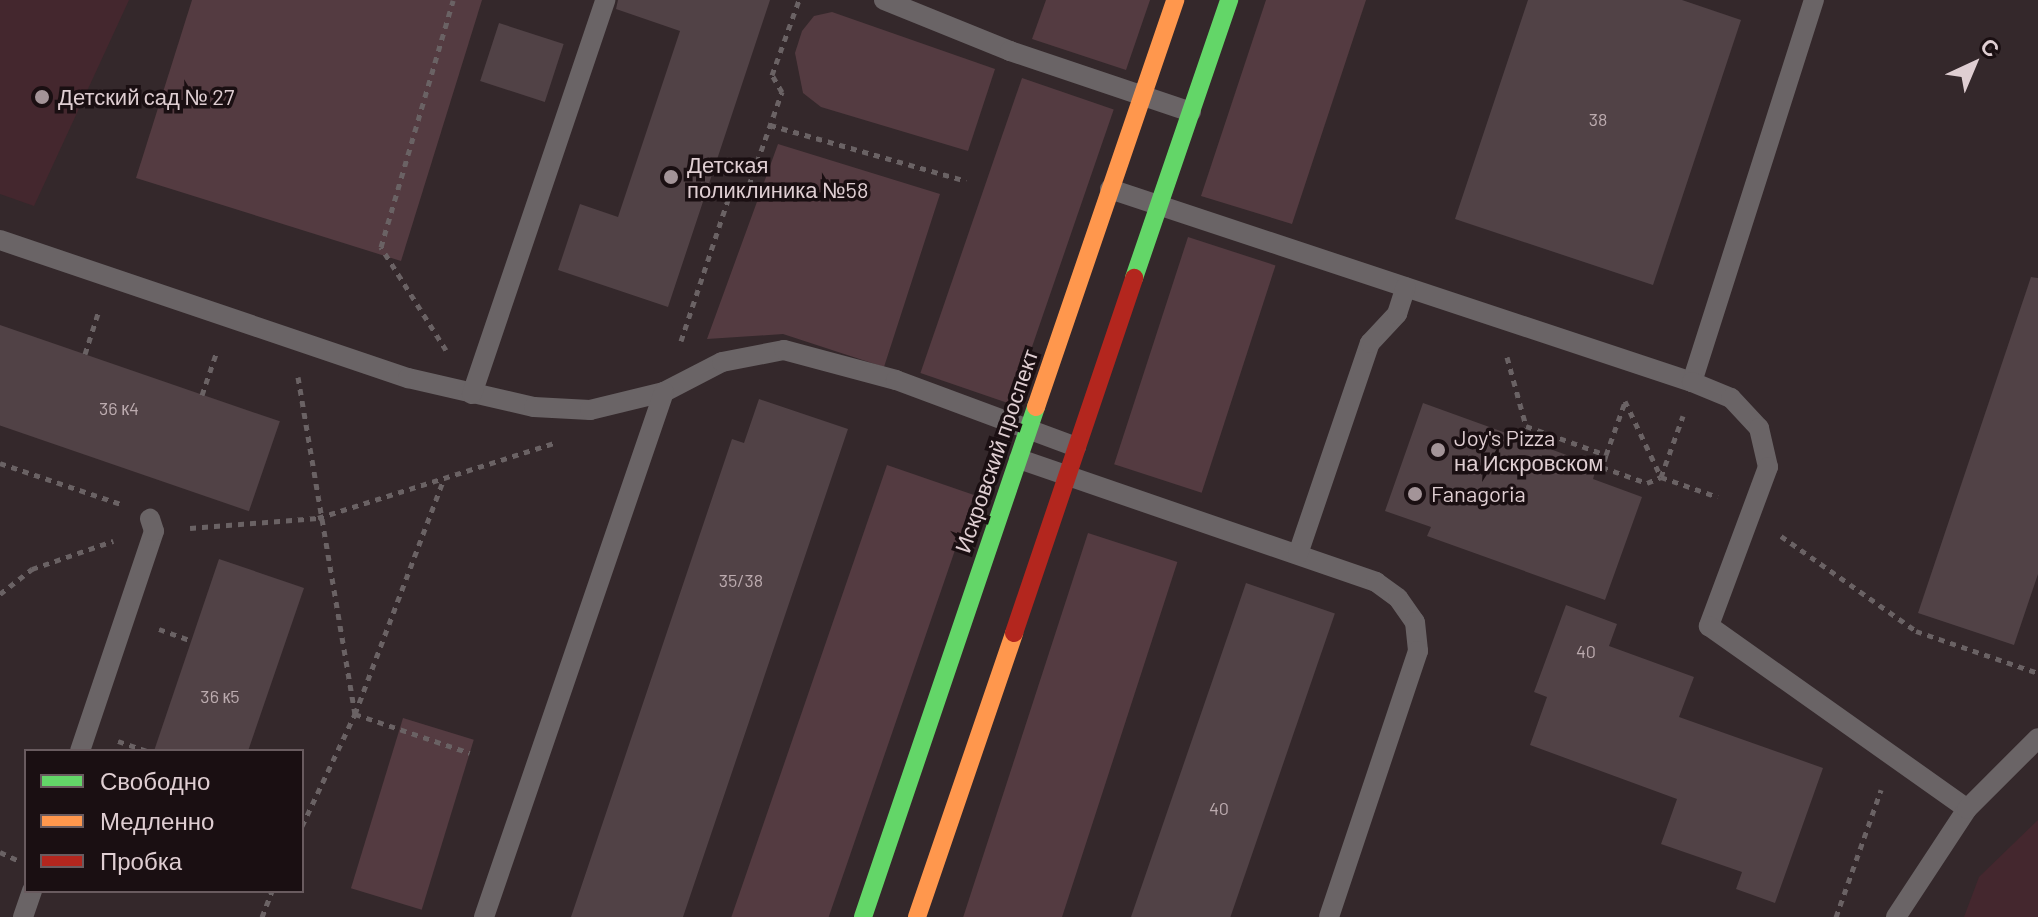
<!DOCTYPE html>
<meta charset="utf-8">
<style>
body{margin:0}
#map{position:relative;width:2038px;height:917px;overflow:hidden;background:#34282b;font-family:Barlow,sans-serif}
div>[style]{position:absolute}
.built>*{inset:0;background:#44272e}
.green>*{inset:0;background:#543b41;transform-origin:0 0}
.building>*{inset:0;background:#514246;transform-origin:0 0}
.path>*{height:5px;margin-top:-2.5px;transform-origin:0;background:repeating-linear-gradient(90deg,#6a6264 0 6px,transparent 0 12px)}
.lane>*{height:20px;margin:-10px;padding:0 10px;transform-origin:10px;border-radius:10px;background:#6a6466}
.fast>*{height:18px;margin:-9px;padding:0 9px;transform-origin:9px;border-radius:9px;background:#63d668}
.slow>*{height:18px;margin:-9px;padding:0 9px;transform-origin:9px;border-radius:9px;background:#ff974d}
.jam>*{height:18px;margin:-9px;padding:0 9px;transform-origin:9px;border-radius:9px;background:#b3261e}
.dots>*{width:22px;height:22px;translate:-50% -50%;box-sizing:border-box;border:4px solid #1a0f12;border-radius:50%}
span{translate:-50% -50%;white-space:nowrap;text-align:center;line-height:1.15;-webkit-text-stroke:7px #1a0f12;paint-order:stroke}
.number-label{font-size:18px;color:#bcabaf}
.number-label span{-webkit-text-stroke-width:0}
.poi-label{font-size:22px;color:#dfced2}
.left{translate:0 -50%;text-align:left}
.street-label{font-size:22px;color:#dfced2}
.legend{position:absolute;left:24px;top:749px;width:280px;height:144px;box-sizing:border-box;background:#1a0f12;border:2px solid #695b5f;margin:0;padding:10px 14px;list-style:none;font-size:24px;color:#dfced2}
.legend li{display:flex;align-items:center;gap:16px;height:40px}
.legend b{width:40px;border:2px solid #695b5f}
.north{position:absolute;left:1934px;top:24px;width:80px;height:80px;-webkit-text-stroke:6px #1a0f12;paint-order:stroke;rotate:44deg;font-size:22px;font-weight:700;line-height:32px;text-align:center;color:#dfced2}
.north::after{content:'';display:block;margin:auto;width:28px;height:36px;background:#dfced2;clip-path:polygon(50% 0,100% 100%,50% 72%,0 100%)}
</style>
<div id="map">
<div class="built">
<i style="clip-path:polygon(0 0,129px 0,34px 206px,0 194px)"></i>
<i style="clip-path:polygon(2038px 820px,2038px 917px,1964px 917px,1979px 877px)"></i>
</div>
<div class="green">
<i style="clip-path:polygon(192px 0,482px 0,401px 261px,136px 178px)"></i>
<i style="clip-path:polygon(1046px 0,1150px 0,1126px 70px,1032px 39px)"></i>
<i style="clip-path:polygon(1266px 0,1366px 0,1292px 224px,1201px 196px)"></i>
<i style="clip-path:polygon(832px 12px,995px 69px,968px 151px,821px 107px,803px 93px,795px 53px,802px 31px,814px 16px)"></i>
<i style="left:1022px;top:78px;width:97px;height:312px;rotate:19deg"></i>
<i style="clip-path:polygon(778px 144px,940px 194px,884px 367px,783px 334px,707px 339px)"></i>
<i style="left:1188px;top:237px;width:92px;height:239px;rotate:18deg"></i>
<i style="left:887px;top:465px;width:92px;height:479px;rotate:19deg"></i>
<i style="left:1088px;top:533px;width:94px;height:405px;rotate:18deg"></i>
<i style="left:403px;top:718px;width:74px;height:178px;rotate:17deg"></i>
</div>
<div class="building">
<i style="clip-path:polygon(618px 0,770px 0,668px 307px,558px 270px,580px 204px,618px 217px,680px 31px,616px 9px)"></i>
<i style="clip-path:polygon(1528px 0,1682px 0,1741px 20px,1653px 285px,1455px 219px)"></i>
<i style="left:499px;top:23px;width:68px;height:61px;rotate:18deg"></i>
<i style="clip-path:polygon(2031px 277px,2038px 278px,2038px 574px,2014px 645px,1918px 613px)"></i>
<i style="left:0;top:325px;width:296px;height:95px;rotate:19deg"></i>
<i style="clip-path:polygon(759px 399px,848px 429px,683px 917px,571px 917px,732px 439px,744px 443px)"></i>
<i style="clip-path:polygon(1423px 403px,1597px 466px,1593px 479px,1642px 497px,1605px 600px,1427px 536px,1431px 527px,1385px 511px)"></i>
<i style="clip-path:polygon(219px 559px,304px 588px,248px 751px,154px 751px)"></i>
<i style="left:1246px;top:583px;width:94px;height:353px;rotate:19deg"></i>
<i style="clip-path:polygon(1566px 605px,1617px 624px,1609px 646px,1694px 677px,1679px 717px,1823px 768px,1775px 903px,1736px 889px,1742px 872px,1661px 844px,1677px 799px,1530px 745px,1547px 697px,1534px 692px)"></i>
</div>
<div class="path">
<i style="left:770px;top:125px;width:204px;rotate:15.9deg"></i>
<i style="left:681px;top:341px;width:155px;rotate:-71.6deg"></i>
<i style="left:730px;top:194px;width:21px;rotate:-25deg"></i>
<i style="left:749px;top:185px;width:99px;rotate:-70.5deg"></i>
<i style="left:782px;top:92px;width:20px;rotate:-120deg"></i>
<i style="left:772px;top:75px;width:80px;rotate:-70.2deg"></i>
<i style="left:446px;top:350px;width:122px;rotate:-122.3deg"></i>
<i style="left:381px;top:247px;width:257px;rotate:-73.7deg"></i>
<i style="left:85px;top:354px;width:46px;rotate:-72.3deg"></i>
<i style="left:1507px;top:357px;width:72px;rotate:74.6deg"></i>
<i style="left:1526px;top:426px;width:85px;rotate:19.9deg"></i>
<i style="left:1606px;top:455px;width:13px;rotate:108deg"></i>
<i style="left:1602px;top:467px;width:48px;rotate:19.6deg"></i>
<i style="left:1647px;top:483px;width:15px;rotate:-23deg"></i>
<i style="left:1661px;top:477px;width:65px;rotate:-70.2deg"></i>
<i style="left:298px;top:377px;width:342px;rotate:80.4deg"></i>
<i style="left:355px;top:714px;width:121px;rotate:18.7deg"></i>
<i style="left:202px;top:395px;width:46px;rotate:-71.2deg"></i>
<i style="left:1625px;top:401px;width:84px;rotate:64.7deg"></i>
<i style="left:1661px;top:477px;width:60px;rotate:19.3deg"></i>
<i style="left:1606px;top:455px;width:56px;rotate:-70.3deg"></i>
<i style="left:0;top:463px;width:128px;rotate:18.7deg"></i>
<i style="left:190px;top:528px;width:128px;rotate:-4.5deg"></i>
<i style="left:318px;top:518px;width:249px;rotate:-17.6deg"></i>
<i style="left:1781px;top:536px;width:165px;rotate:35.1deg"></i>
<i style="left:1916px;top:631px;width:129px;rotate:19deg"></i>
<i style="left:0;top:594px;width:41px;rotate:-38deg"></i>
<i style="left:32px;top:569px;width:86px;rotate:-19.1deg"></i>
<i style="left:159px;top:629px;width:35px;rotate:20deg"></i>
<i style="left:118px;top:741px;width:31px;rotate:19deg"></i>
<i style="left:302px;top:826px;width:124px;rotate:-64.7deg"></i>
<i style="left:355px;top:714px;width:249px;rotate:-69.3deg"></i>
<i style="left:0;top:852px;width:19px;rotate:25deg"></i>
<i style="left:262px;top:917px;width:28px;rotate:-69deg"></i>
<i style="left:1836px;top:917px;width:135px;rotate:-70.5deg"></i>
</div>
<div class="lane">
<i style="left:884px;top:0;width:136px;rotate:22deg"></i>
<i style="left:1010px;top:51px;width:191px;rotate:18.6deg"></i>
<i style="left:1110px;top:189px;width:613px;rotate:18.35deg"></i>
<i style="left:1692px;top:382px;width:401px;rotate:-72.3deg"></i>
<i style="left:0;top:240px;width:431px;rotate:18.7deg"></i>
<i style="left:408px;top:378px;width:129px;rotate:13deg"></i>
<i style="left:534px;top:407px;width:56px;rotate:3.1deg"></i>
<i style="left:590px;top:410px;width:76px;rotate:-13.7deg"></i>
<i style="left:664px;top:392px;width:65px;rotate:-27.3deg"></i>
<i style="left:722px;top:362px;width:63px;rotate:-11deg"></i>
<i style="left:784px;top:350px;width:116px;rotate:15deg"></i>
<i style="left:896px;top:380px;width:192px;rotate:20.4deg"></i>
<i style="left:1692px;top:382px;width:42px;rotate:22.3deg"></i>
<i style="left:1731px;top:398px;width:41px;rotate:47deg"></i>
<i style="left:1759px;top:428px;width:40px;rotate:77deg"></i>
<i style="left:1768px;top:467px;width:170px;rotate:110.4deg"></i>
<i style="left:1709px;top:626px;width:316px;rotate:35.3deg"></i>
<i style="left:472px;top:394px;width:416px;rotate:-71.3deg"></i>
<i style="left:1019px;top:459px;width:378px;rotate:19deg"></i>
<i style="left:1376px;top:582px;width:27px;rotate:36deg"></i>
<i style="left:1398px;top:598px;width:29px;rotate:55deg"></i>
<i style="left:1415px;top:622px;width:29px;rotate:84deg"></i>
<i style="left:1418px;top:651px;width:280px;rotate:108.5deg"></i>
<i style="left:1298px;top:554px;width:223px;rotate:-71.2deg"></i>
<i style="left:1370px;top:343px;width:40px;rotate:-47deg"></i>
<i style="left:1397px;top:314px;width:28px;rotate:-72deg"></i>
<i style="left:80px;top:751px;width:232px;rotate:-71.4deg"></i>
<i style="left:154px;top:531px;width:13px;rotate:-108deg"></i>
<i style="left:23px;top:917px;width:28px;rotate:-71deg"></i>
<i style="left:484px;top:917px;width:555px;rotate:-71.08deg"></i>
<i style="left:1896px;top:917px;width:129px;rotate:-56.7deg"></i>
<i style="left:1967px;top:809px;width:100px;rotate:-45deg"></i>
</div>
<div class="fast">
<i style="left:1134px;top:278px;width:294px;rotate:-71.1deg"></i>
<i style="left:863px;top:917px;width:539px;rotate:-71.26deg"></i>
</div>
<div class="slow">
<i style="left:1036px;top:407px;width:430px;rotate:-71.1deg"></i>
<i style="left:917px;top:917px;width:300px;rotate:-71.1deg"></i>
</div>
<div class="jam">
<i style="left:1014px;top:633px;width:375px;rotate:-71.3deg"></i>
</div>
<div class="dots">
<i style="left:42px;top:97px;background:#a39498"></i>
<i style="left:671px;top:177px;background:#a39498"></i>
<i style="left:1438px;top:450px;background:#a39498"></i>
<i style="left:1415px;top:494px;background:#a39498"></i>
</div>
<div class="number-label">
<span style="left:1598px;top:119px">38</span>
<span style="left:119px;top:408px">36 к4</span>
<span style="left:741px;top:580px">35/38</span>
<span style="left:1586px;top:651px">40</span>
<span style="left:220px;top:696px">36 к5</span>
<span style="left:1219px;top:808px">40</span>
</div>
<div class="poi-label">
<span class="left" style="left:58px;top:97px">Детский сад № 27</span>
<span class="left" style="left:687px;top:177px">Детская<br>поликлиника №58</span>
<span class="left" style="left:1454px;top:450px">Joy's Pizza<br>на Искровском</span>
<span class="left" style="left:1431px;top:494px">Fanagoria</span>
</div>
<div class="street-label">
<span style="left:996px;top:451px;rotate:-71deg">Искровский проспект</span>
</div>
<ul class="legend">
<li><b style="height:10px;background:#63d668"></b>Свободно</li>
<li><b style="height:10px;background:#ff974d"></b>Медленно</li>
<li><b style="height:10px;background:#b3261e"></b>Пробка</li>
</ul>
<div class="north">С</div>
</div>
